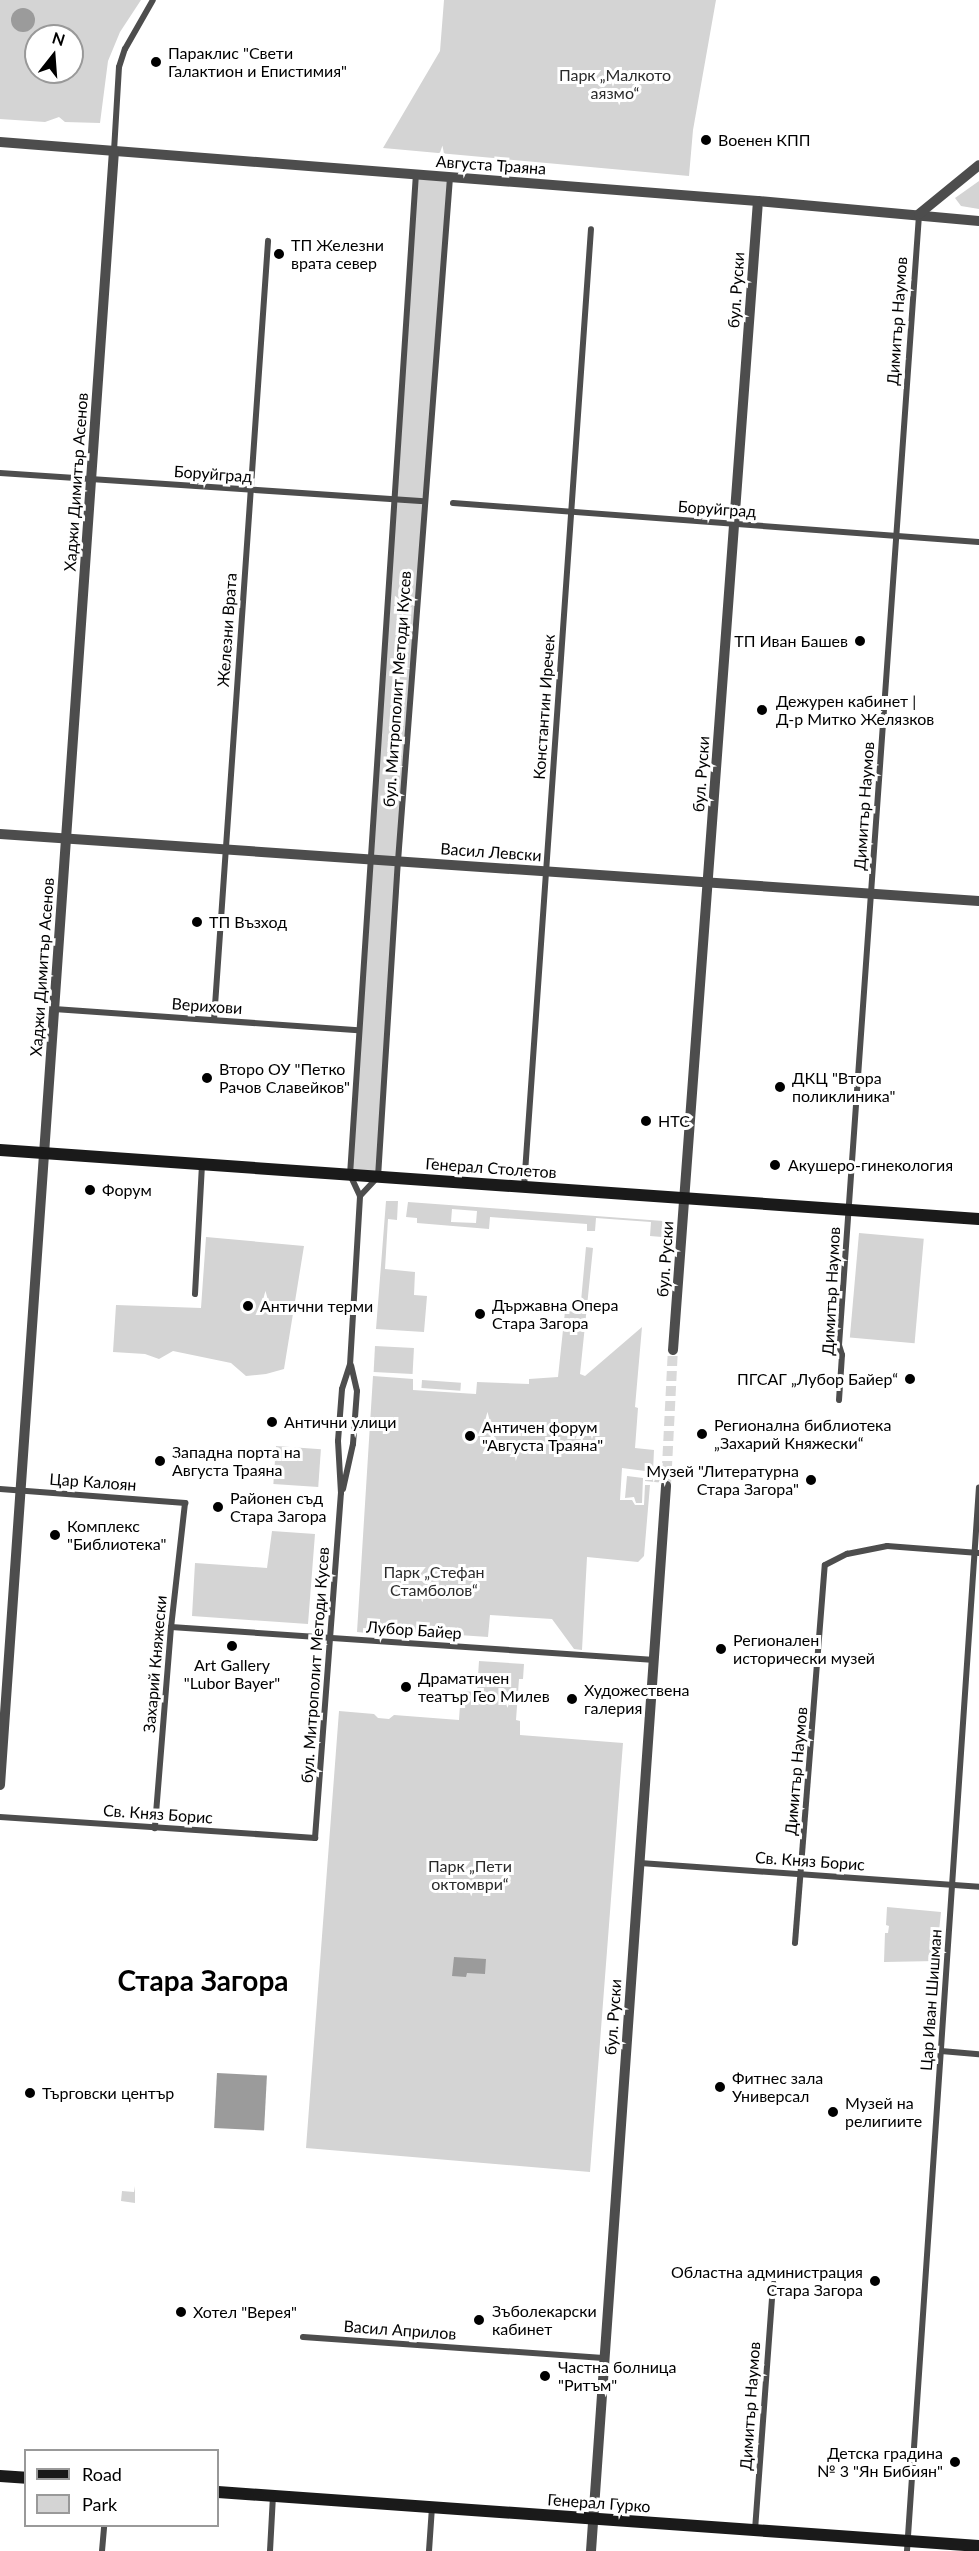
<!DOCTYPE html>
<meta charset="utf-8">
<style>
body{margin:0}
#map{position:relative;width:979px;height:2551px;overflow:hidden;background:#fff;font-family:Lato,sans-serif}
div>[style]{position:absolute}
.green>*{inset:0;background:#d4d4d4;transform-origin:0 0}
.water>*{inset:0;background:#9b9b9b;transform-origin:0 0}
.round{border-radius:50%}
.tertiary-tunnel>*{height:10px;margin-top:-5px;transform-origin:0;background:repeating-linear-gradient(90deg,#d9d9d9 0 10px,transparent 0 15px)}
.minor>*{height:6px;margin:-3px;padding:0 3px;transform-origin:3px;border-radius:3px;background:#4d4d4d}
.tertiary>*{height:10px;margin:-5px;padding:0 5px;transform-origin:5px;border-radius:5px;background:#4d4d4d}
.secondary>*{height:12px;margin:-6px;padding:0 6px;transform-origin:6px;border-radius:6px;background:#1a1a1a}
.dots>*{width:16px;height:16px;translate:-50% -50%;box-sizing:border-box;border:3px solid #fff;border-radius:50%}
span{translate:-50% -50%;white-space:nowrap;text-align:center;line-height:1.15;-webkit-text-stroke:6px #fff;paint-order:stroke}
.poi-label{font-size:16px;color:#000}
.left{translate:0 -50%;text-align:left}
.right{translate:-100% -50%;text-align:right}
.park-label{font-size:16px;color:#2b2b2b}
.street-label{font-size:16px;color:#000}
.town-label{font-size:28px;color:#000;font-weight:700}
.legend{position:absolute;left:24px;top:2449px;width:195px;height:78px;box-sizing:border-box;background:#fff;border:2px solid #999;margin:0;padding:8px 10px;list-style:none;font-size:18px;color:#000}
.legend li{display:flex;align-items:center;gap:12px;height:30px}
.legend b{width:30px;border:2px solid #999}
.north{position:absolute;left:24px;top:24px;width:60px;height:60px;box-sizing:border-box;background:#fff;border:2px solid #999;border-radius:50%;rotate:17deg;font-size:16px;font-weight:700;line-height:24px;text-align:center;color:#000}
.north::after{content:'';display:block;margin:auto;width:21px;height:27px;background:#000;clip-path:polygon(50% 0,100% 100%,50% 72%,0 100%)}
</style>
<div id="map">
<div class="green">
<i style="clip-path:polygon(evenodd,0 0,141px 0,120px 32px,108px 61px,100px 123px,65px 122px,59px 117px,45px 122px,0 119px,0 0,36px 36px,72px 36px,72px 72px,36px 72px,36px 36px)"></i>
<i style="clip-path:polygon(444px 0,716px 0,693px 130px,689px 176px,383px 148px,440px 51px)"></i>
<i style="clip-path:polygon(416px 174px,450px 177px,378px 1177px,350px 1175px)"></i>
<i style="clip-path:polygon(979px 181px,979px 209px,961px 206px,955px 198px)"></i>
<i style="clip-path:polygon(386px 1201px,398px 1201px,397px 1220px,388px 1219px,385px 1269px,415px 1272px,414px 1295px,427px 1296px,424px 1332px,376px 1329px)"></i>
<i style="clip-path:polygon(evenodd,408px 1202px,663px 1221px,662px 1237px,650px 1236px,651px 1222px,596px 1218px,595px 1231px,587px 1231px,587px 1224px,490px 1217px,489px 1229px,417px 1223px,417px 1218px,406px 1217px,408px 1202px,452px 1209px,477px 1211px,476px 1223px,451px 1222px,452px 1209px)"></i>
<i style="left:859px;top:1233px;width:65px;height:105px;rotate:5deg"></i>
<i style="clip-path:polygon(206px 1237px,304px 1246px,284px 1369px,266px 1374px,246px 1376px,231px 1363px,173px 1351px,159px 1359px,145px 1354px,113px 1352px,116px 1305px,201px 1308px)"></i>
<i style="clip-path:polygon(586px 1247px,593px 1248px,580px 1374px,585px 1376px,642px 1327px,635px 1407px,638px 1408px,635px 1448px,654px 1450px,653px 1472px,622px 1468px,620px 1500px,632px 1500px,635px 1505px,644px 1505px,645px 1485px,650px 1485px,644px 1556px,638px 1562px,587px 1557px,582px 1650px,574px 1649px,552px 1619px,490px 1615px,488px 1637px,370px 1629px,367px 1633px,357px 1632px,373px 1376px,413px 1379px,413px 1390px,476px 1394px,477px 1382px,529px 1384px,529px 1379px,558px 1377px,565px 1311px,580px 1312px)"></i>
<i style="left:375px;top:1346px;width:39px;height:26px;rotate:3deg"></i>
<i style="left:422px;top:1380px;width:39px;height:8px;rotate:4deg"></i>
<i style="left:276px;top:1446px;width:45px;height:38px;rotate:4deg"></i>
<i style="clip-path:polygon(658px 1468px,665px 1468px,664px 1483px,645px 1481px,645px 1477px,657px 1478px)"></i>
<i style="clip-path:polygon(627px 1476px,643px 1478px,642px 1503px,636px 1503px,634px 1497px,625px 1498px)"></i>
<i style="clip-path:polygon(272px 1531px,315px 1534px,308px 1624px,192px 1616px,195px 1563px,267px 1568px)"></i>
<i style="clip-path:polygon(479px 1661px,524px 1664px,523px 1679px,519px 1679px,516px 1720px,520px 1721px,520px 1735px,623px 1743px,590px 2172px,306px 2148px,339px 1711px,374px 1714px,378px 1718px,389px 1719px,394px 1715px,459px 1720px,461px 1691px,477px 1692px)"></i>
<i style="clip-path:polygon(887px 1907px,941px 1912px,936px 1961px,884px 1962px,885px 1933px,888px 1933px,889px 1926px,886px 1925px)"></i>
<i style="clip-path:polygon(135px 2186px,135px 2203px,121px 2201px,122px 2191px,134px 2192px)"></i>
</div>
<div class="water">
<i class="round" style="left:11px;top:8px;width:24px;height:24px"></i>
<i style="clip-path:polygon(454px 1957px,486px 1959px,485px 1974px,467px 1973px,466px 1977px,452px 1976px)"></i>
<i style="left:217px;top:2073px;width:50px;height:55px;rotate:3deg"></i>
</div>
<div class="tertiary-tunnel">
<i style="left:666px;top:1486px;width:136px;rotate:-87.1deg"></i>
</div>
<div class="minor">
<i style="left:114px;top:151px;width:84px;rotate:-86.6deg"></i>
<i style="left:119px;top:67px;width:19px;rotate:-72deg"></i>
<i style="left:125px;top:49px;width:56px;rotate:-60.3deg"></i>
<i style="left:0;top:473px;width:425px;rotate:3.8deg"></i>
<i style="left:453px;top:503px;width:527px;rotate:4.24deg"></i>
<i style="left:54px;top:1009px;width:305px;rotate:4deg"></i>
<i style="left:214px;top:1020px;width:781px;rotate:-86.03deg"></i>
<i style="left:524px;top:1187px;width:960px;rotate:-86deg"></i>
<i style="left:360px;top:1196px;width:26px;rotate:-47deg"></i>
<i style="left:378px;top:1177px;width:317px;rotate:-86.4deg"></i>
<i style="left:398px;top:861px;width:686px;rotate:-85.65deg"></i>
<i style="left:195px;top:1294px;width:129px;rotate:-86.9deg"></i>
<i style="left:839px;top:1400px;width:45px;rotate:-86.2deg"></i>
<i style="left:842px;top:1355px;width:10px;rotate:-107deg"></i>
<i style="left:839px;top:1345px;width:1134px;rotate:-85.95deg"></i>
<i style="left:0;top:1489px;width:186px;rotate:4.3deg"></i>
<i style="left:185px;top:1503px;width:125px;rotate:96.4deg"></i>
<i style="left:171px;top:1627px;width:202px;rotate:94.6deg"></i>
<i style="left:343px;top:1489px;width:46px;rotate:-77.5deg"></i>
<i style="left:353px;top:1444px;width:53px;rotate:-85.7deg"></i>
<i style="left:357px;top:1391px;width:26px;rotate:-103deg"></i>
<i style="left:171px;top:1627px;width:485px;rotate:3.9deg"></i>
<i style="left:0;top:1817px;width:316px;rotate:3.8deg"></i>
<i style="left:315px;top:1838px;width:346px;rotate:-85.7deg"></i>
<i style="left:341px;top:1493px;width:52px;rotate:-93.3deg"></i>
<i style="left:338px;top:1441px;width:52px;rotate:-85.6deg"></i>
<i style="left:342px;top:1389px;width:25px;rotate:-72deg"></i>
<i style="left:350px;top:1365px;width:169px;rotate:-86.6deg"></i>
<i style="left:360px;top:1196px;width:23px;rotate:-115deg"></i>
<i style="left:350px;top:1175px;width:1003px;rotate:-86.23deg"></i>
<i style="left:640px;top:1863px;width:340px;rotate:4deg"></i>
<i style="left:795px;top:1943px;width:379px;rotate:-85.5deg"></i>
<i style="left:825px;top:1565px;width:25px;rotate:-27deg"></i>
<i style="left:847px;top:1554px;width:41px;rotate:-11.3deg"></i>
<i style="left:887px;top:1546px;width:92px;rotate:4.4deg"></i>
<i style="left:941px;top:2051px;width:38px;rotate:5deg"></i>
<i style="left:303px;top:2337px;width:301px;rotate:4deg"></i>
<i style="left:755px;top:2530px;width:248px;rotate:-85.8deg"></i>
<i style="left:102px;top:2551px;width:25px;rotate:-85deg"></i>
<i style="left:270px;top:2551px;width:55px;rotate:-86.9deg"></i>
<i style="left:429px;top:2551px;width:44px;rotate:-86.1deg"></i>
<i style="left:907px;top:2551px;width:1066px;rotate:-86.13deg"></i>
</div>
<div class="tertiary">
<i style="left:0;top:142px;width:760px;rotate:4.45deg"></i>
<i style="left:758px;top:201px;width:222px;rotate:5.2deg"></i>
<i style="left:919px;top:214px;width:77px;rotate:-39.2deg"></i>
<i style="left:0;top:834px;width:981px;rotate:3.92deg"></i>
<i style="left:673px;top:1350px;width:1152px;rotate:-85.77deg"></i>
<i style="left:0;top:1785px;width:1638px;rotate:-86.01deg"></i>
<i style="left:591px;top:2551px;width:1068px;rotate:-85.97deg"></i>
</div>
<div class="secondary">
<i style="left:0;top:1150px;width:981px;rotate:4.03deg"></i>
<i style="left:0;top:2476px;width:26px;rotate:4deg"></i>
<i style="left:218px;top:2492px;width:763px;rotate:4.06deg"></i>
</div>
<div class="dots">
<i style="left:156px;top:62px;background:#000"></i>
<i style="left:706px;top:140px;background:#000"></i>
<i style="left:279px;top:254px;background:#000"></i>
<i style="left:860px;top:641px;background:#000"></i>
<i style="left:762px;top:710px;background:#000"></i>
<i style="left:197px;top:922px;background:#000"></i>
<i style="left:207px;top:1078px;background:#000"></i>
<i style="left:780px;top:1087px;background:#000"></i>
<i style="left:646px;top:1121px;background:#000"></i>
<i style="left:775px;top:1165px;background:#000"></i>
<i style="left:90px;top:1190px;background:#000"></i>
<i style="left:248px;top:1306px;background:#000"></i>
<i style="left:480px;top:1314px;background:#000"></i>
<i style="left:910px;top:1379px;background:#000"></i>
<i style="left:272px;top:1422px;background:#000"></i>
<i style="left:702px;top:1434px;background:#000"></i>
<i style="left:470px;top:1436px;background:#000"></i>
<i style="left:160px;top:1461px;background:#000"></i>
<i style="left:811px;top:1480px;background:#000"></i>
<i style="left:218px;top:1507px;background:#000"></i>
<i style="left:55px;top:1535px;background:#000"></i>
<i style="left:232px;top:1646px;background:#000"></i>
<i style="left:721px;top:1649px;background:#000"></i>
<i style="left:406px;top:1687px;background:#000"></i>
<i style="left:572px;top:1699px;background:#000"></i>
<i style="left:720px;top:2087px;background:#000"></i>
<i style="left:30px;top:2093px;background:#000"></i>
<i style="left:833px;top:2112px;background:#000"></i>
<i style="left:875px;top:2281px;background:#000"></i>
<i style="left:181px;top:2312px;background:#000"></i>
<i style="left:479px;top:2320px;background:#000"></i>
<i style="left:545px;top:2376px;background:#000"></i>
<i style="left:955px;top:2462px;background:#000"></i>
</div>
<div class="poi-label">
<span class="left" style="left:168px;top:62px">Параклис "Свети<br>Галактион и Епистимия"</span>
<span class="left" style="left:718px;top:140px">Военен КПП</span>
<span class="left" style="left:291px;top:254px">ТП Железни<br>врата север</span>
<span class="right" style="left:848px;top:641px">ТП Иван Башев</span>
<span class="left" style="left:776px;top:710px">Дежурен кабинет |<br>Д-р Митко Желязков</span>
<span class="left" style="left:209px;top:922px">ТП Възход</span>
<span class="left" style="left:219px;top:1078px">Второ ОУ "Петко<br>Рачов Славейков"</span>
<span class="left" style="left:792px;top:1087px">ДКЦ "Втора<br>поликлиника"</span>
<span class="left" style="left:658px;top:1121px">НТС</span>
<span class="left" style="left:788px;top:1165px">Акушеро-гинекология</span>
<span class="left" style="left:102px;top:1190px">Форум</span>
<span class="left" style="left:492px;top:1314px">Държавна Опера<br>Стара Загора</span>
<span class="left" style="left:260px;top:1306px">Антични терми</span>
<span class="right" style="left:898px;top:1379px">ПГСАГ „Лубор Байер“</span>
<span class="left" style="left:284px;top:1422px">Антични улици</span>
<span class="left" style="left:714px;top:1434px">Регионална библиотека<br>„Захарий Княжески“</span>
<span class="left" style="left:482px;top:1436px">Античен форум<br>"Августа Траяна"</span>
<span class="left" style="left:172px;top:1461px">Западна порта на<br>Августа Траяна</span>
<span class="right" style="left:799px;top:1480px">Музей "Литературна<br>Стара Загора"</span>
<span class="left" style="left:230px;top:1507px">Районен съд<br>Стара Загора</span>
<span class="left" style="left:67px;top:1535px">Комплекс<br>"Библиотека"</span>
<span class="left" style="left:733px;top:1649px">Регионален<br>исторически музей</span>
<span style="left:232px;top:1674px">Art Gallery<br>"Lubor Bayer"</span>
<span class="left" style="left:418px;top:1687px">Драматичен<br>театър Гео Милев</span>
<span class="left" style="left:584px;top:1699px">Художествена<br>галерия</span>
<span class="left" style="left:732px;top:2087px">Фитнес зала<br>Универсал</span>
<span class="left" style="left:42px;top:2093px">Търговски център</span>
<span class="left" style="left:845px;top:2112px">Музей на<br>религиите</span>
<span class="right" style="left:863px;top:2281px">Областна администрация<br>Стара Загора</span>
<span class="left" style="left:492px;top:2320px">Зъболекарски<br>кабинет</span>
<span class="left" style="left:193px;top:2312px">Хотел "Верея"</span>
<span class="left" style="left:558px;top:2376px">Частна болница<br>"Ритъм"</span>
<span class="right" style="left:943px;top:2462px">Детска градина<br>№ 3 "Ян Бибиян"</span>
</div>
<div class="park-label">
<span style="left:615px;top:84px">Парк „Малкото<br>аязмо“</span>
<span style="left:434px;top:1581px">Парк „Стефан<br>Стамболов“</span>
<span style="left:470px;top:1875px">Парк „Пети<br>октомври“</span>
</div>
<div class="street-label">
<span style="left:491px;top:165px;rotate:4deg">Августа Траяна</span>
<span style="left:736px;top:290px;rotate:-86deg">бул. Руски</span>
<span style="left:897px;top:321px;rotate:-86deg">Димитър Наумов</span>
<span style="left:213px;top:474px;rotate:4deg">Боруйград</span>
<span style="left:76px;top:482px;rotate:-86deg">Хаджи Димитър Асенов</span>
<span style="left:717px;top:509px;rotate:4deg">Боруйград</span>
<span style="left:227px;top:630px;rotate:-86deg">Железни Врата</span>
<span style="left:397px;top:689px;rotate:-86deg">бул. Митрополит Методи Кусев</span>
<span style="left:544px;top:707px;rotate:-86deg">Константин Иречек</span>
<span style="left:701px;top:774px;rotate:-86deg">бул. Руски</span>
<span style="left:864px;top:806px;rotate:-86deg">Димитър Наумов</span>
<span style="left:491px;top:852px;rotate:4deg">Васил Левски</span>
<span style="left:42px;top:967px;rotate:-86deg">Хаджи Димитър Асенов</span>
<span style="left:207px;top:1006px;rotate:4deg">Верихови</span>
<span style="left:491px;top:1168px;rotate:4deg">Генерал Столетов</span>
<span style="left:665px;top:1259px;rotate:-86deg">бул. Руски</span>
<span style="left:831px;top:1291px;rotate:-87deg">Димитър Наумов</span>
<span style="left:93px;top:1482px;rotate:4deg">Цар Калоян</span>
<span style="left:414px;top:1630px;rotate:4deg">Лубор Байер</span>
<span style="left:155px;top:1664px;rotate:-85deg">Захарий Княжески</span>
<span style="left:315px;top:1665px;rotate:-86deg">бул. Митрополит Методи Кусев</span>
<span style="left:796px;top:1771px;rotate:-85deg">Димитър Наумов</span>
<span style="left:158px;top:1814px;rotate:4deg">Св. Княз Борис</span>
<span style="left:810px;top:1861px;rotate:4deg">Св. Княз Борис</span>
<span style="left:931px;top:2000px;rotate:-86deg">Цар Иван Шишман</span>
<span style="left:613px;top:2017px;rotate:-86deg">бул. Руски</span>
<span style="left:400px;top:2330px;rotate:4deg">Васил Априлов</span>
<span style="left:750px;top:2406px;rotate:-86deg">Димитър Наумов</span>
<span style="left:599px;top:2503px;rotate:4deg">Генерал Гурко</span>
</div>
<div class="town-label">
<span style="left:203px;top:1980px">Стара Загора</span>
</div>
<ul class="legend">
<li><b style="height:8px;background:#1a1a1a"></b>Road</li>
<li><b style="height:16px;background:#d4d4d4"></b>Park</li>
</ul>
<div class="north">N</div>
</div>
